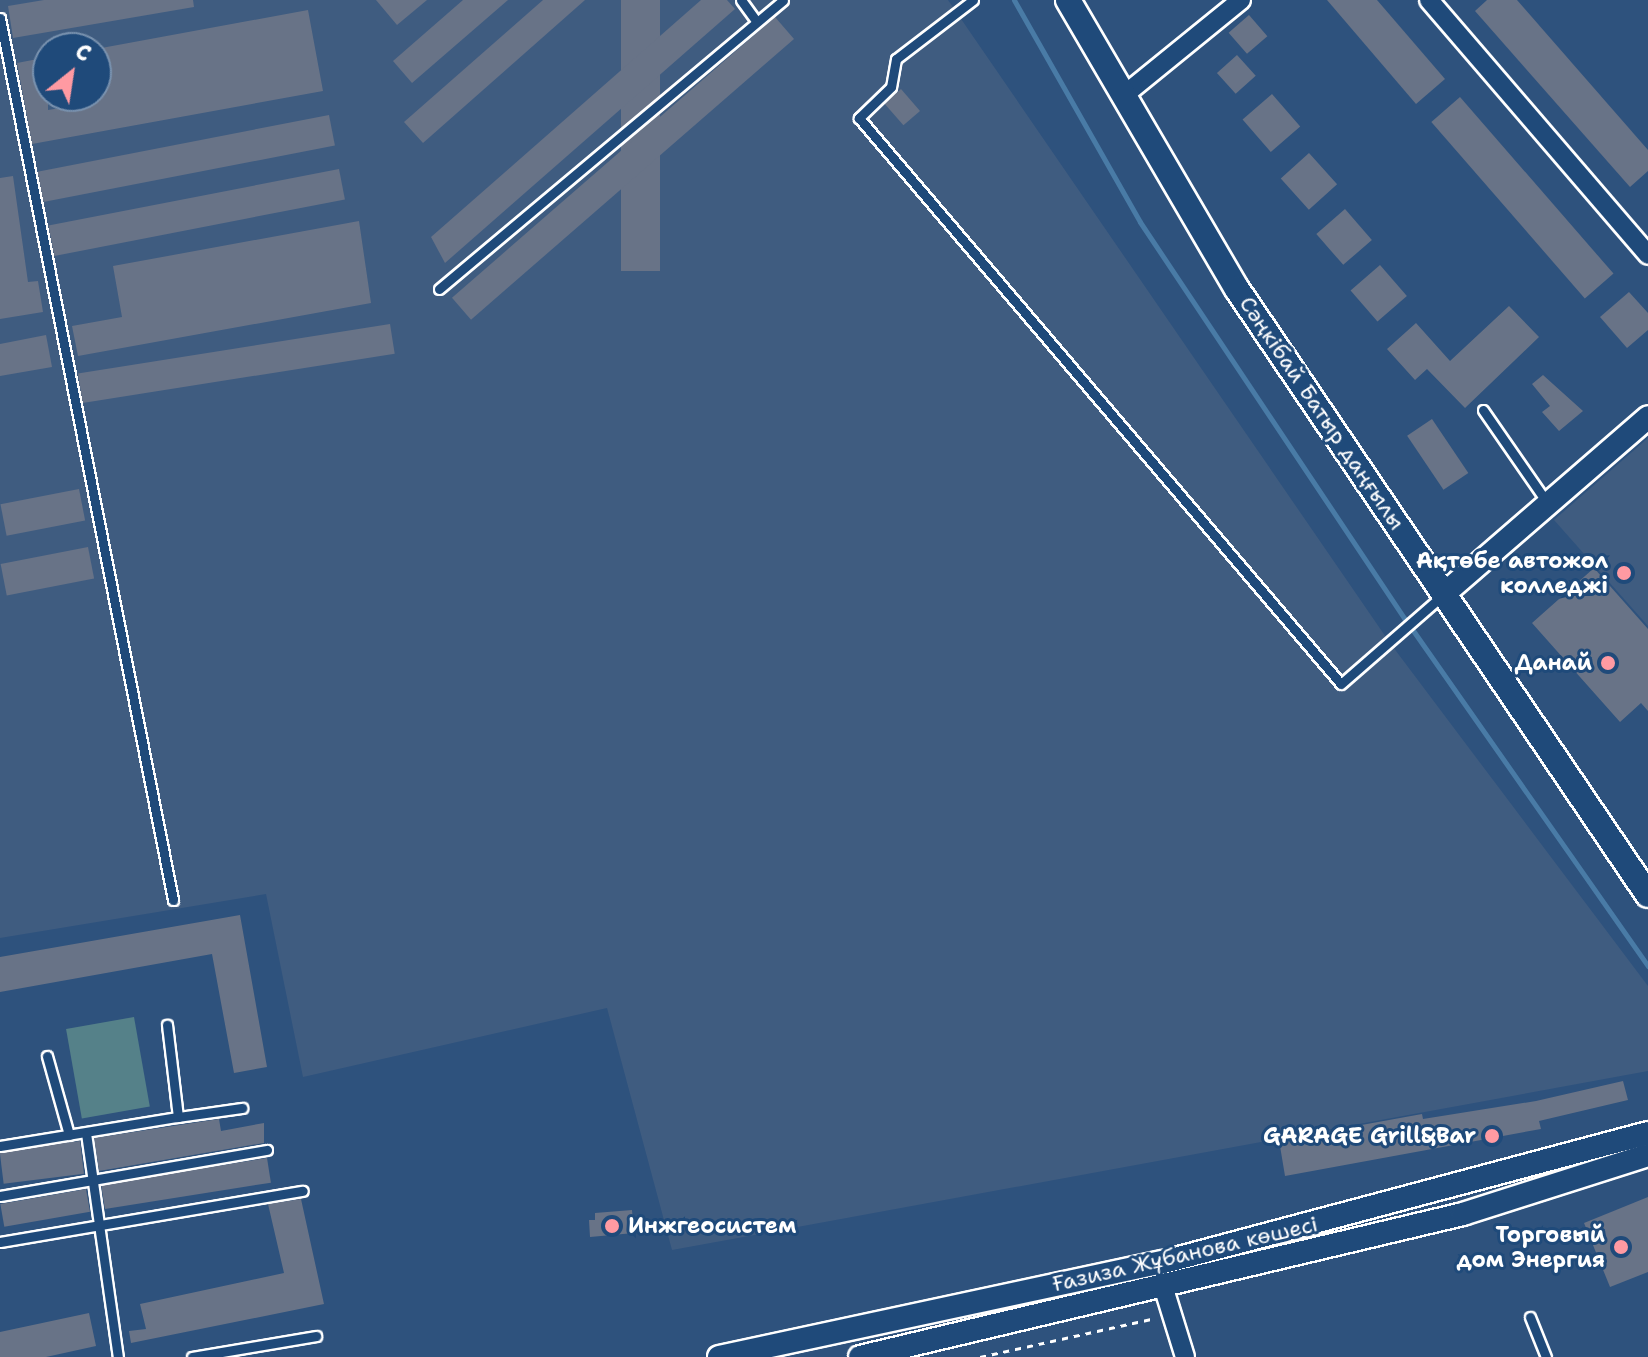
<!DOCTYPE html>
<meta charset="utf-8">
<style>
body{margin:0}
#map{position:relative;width:1648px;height:1357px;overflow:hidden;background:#2e527d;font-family:"Shantell Sans",sans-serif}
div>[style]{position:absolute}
.built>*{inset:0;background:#3f5c80}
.green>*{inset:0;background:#558189;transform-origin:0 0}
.stream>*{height:5px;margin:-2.5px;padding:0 2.5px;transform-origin:2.5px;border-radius:2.5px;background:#497ba6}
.building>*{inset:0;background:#687387;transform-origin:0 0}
.path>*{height:3px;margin-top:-1.5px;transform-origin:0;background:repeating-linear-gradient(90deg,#fff 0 6px,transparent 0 12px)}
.roads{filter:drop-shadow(2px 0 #fff) drop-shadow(-2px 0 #fff) drop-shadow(0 2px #fff) drop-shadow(0 -2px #fff)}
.service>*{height:9px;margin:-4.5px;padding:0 4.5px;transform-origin:4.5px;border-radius:4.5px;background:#1f4a7a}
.minor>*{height:18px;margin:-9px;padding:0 9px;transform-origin:9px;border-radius:9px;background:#1f4a7a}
.tertiary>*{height:22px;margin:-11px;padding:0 11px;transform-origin:11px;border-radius:11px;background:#1f4a7a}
.secondary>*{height:24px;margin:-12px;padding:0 12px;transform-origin:12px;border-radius:12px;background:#1f4a7a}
.dots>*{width:22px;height:22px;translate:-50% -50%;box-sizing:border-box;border:4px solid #1f4a7a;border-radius:50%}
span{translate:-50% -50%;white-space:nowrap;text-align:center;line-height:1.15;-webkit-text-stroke:6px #1f4a7a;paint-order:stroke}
.street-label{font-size:22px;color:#fff}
.poi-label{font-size:22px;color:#fff;font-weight:700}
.right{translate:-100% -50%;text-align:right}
.left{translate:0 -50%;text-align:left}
.north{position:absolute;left:32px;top:32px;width:80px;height:80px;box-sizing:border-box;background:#1f4a7a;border:2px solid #7992af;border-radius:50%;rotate:30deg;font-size:22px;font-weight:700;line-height:32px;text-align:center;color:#fff}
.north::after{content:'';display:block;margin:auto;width:28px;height:36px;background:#ff9aa2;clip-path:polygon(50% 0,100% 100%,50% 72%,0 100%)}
</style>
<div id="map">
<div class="built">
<i style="clip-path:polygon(evenodd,0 0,948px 0,1390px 643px,1648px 986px,1648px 1071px,672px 1250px,607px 1008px,303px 1077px,266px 894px,0 938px,0 0,48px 48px,96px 48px,96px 96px,48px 96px,48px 48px)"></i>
<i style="clip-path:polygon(1648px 438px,1648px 626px,1554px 520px)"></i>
</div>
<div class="green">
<i style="left:134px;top:1017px;width:91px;height:69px;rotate:80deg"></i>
</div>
<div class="stream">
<i style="left:1014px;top:0;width:255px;rotate:60.4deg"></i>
<i style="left:1140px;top:222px;width:477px;rotate:56.3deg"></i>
<i style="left:1405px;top:619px;width:424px;rotate:55deg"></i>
</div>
<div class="building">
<i style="clip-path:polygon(44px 0,193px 0,194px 7px,13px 38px,8px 6px)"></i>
<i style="clip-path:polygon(376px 0,427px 0,397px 25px)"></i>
<i style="clip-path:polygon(463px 0,508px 0,412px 83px,393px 61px)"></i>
<i style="clip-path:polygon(543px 0,585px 0,423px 143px,404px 122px)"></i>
<i style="left:621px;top:0;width:39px;height:271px"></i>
<i style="clip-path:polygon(701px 0,727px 0,735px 9px,445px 263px,431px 237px)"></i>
<i style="clip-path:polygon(1327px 0,1377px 0,1445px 79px,1416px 104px)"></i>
<i style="clip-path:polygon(1487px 0,1517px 0,1648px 150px,1648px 171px,1630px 187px,1475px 11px)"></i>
<i style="clip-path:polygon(308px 10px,323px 91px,32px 144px,17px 63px,48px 57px,48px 110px,96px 102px,96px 49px)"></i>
<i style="left:1249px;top:15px;width:28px;height:27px;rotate:49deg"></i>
<i style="left:775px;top:17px;width:29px;height:428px;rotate:49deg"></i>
<i style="left:1237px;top:55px;width:28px;height:27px;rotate:48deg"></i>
<i style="left:901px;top:89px;width:29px;height:22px;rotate:49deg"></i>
<i style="left:1272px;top:94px;width:43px;height:39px;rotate:49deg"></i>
<i style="left:1460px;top:97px;width:234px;height:38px;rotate:49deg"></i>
<i style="left:329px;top:115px;width:31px;height:297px;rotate:79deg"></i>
<i style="left:1309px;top:153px;width:42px;height:38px;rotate:48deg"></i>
<i style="left:339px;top:169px;width:31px;height:296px;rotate:79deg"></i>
<i style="clip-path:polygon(13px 176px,28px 282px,38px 281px,43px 312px,0 319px,0 178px)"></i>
<i style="left:1345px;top:209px;width:41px;height:38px;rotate:49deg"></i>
<i style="clip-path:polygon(359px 221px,371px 303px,78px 356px,72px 326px,122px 317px,113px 266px)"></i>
<i style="left:1380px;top:265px;width:41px;height:39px;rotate:49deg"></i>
<i style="clip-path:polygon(1629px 292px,1648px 313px,1648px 330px,1627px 348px,1600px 317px)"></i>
<i style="clip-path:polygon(1509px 306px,1539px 337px,1465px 408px,1427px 369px,1415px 380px,1387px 349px,1416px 323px,1450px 361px)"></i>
<i style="left:390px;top:324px;width:30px;height:316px;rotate:81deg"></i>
<i style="clip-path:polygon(46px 335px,52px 367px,0 376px,0 344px)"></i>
<i style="clip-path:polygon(1543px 375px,1583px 411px,1559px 431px,1542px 412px,1550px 406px,1532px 384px)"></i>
<i style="left:1432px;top:419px;width:65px;height:30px;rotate:56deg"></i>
<i style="left:79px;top:489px;width:32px;height:80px;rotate:79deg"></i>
<i style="left:88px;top:547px;width:32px;height:89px;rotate:79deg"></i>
<i style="clip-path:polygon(1594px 568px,1648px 629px,1648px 711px,1641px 703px,1620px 722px,1532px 623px)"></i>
<i style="clip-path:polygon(240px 915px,267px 1067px,234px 1073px,212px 954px,0 992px,0 957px)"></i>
<i style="clip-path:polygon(1623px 1081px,1628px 1100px,1539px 1121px,1541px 1129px,1285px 1176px,1279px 1140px,1422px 1114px,1423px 1119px,1536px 1101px)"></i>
<i style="clip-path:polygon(219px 1119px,221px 1131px,264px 1123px,264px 1143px,99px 1171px,94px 1138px)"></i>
<i style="left:80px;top:1141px;width:33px;height:81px;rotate:83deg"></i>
<i style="left:267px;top:1158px;width:25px;height:168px;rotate:81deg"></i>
<i style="left:86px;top:1189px;width:23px;height:87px;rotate:80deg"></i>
<i style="clip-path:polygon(1648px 1197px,1648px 1272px,1610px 1287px,1584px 1223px)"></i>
<i style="clip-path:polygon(301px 1199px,324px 1304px,131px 1343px,129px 1331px,146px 1329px,140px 1304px,284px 1273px,268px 1204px)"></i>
<i style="clip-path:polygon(632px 1210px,634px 1233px,590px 1237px,589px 1220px,595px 1220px,595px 1213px)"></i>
<i style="clip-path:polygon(89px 1313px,96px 1346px,46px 1357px,0 1357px,0 1332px)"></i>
</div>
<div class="path">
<i style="left:980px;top:1357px;width:180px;rotate:-12.5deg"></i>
</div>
<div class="roads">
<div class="service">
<i style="left:741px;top:0;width:26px;rotate:54deg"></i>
<i style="left:973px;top:0;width:97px;rotate:142.5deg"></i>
<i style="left:896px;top:59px;width:28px;rotate:100deg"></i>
<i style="left:891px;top:87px;width:45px;rotate:135.9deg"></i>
<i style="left:859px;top:118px;width:743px;rotate:49.58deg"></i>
<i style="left:1341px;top:684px;width:134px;rotate:-41.1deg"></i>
<i style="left:0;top:18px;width:899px;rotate:78.9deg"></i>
<i style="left:439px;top:289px;width:449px;rotate:-40deg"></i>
<i style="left:1483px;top:410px;width:114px;rotate:55.3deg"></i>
<i style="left:47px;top:1056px;width:82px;rotate:74.4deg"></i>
<i style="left:178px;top:1117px;width:65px;rotate:-8deg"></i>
<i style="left:86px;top:1133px;width:226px;rotate:81.9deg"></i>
<i style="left:0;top:1146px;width:180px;rotate:-9.3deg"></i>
<i style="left:178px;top:1117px;width:93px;rotate:-96.8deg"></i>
<i style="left:0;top:1196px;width:271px;rotate:-9.8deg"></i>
<i style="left:0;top:1242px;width:307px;rotate:-9.6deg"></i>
<i style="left:1530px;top:1317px;width:43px;rotate:68.2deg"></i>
<i style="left:192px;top:1357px;width:126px;rotate:-9.6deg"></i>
</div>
<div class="minor">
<i style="left:1429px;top:0;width:336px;rotate:49.3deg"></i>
<i style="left:1123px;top:96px;width:152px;rotate:-39.1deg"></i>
<i style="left:1164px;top:1289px;width:71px;rotate:72.8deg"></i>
</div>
<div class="tertiary">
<i style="left:1444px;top:594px;width:270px;rotate:-40.9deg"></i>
<i style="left:719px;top:1357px;width:455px;rotate:-12.1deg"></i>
<i style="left:1164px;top:1262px;width:501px;rotate:-14.92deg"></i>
<i style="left:860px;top:1357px;width:620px;rotate:-13.34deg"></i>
<i style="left:1463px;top:1214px;width:194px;rotate:-17.7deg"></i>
</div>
<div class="secondary">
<i style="left:1068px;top:0;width:335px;rotate:59.7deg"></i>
<i style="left:1237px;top:289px;width:732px;rotate:55.85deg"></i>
</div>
</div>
<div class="dots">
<i style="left:1624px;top:573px;background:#ff9aa2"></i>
<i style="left:1608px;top:663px;background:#ff9aa2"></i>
<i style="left:1492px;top:1136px;background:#ff9aa2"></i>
<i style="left:612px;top:1226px;background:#ff9aa2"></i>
<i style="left:1621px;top:1247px;background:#ff9aa2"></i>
</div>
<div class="street-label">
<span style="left:1322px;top:413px;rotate:56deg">Сәңкібай Батыр даңғылы</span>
<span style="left:1185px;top:1254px;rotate:-13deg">Ғазиза Жұбанова көшесі</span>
</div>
<div class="poi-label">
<span class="right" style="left:1608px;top:573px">Ақтөбе автожол<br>колледжі</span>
<span class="right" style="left:1592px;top:663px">Данай</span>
<span class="right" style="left:1476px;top:1136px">GARAGE Grill&amp;Bar</span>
<span class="left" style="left:628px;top:1226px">Инжгеосистем</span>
<span class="right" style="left:1605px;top:1247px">Торговый<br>дом Энергия</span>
</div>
<div class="north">С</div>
</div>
